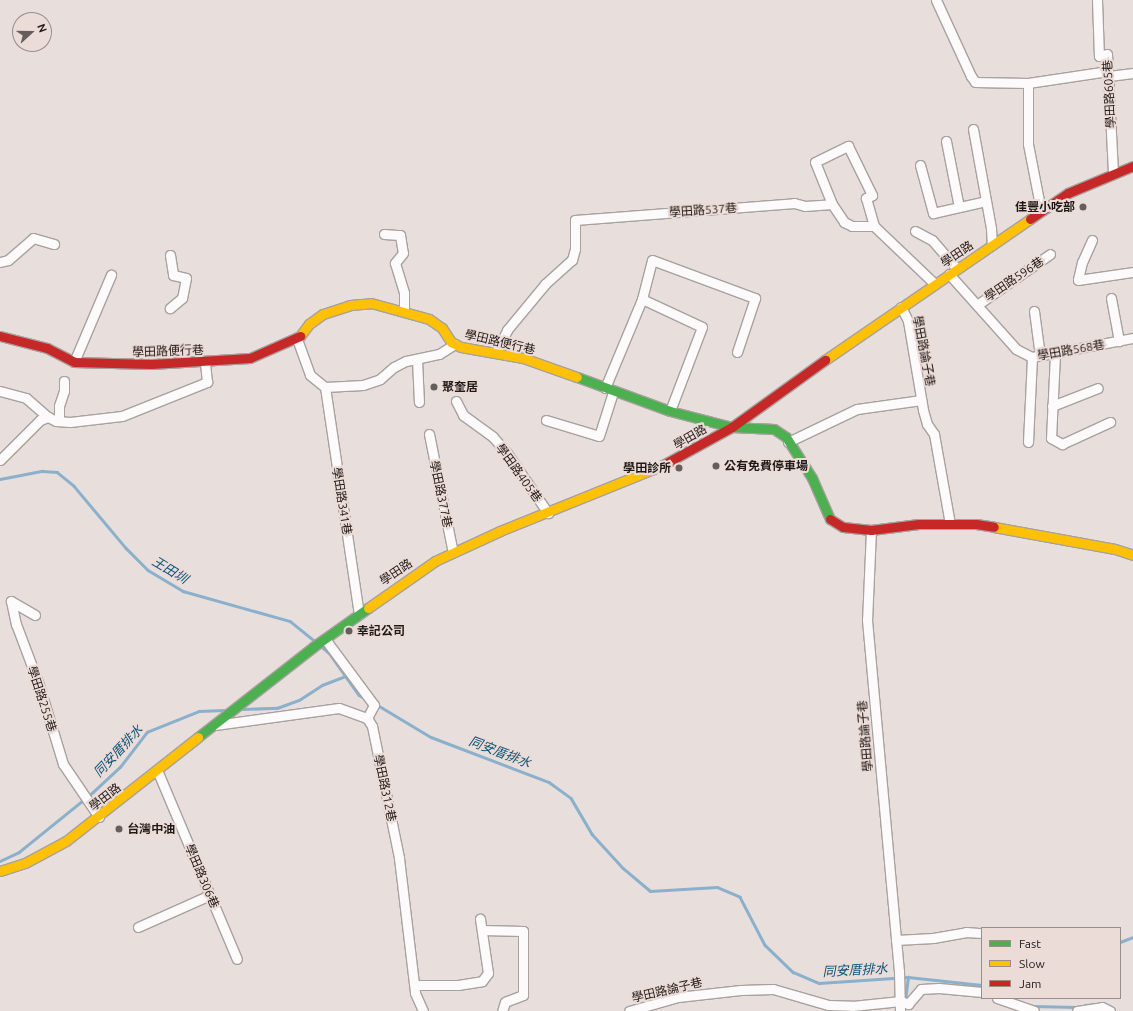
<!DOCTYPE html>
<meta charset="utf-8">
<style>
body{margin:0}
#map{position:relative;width:1133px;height:1011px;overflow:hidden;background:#e8dfdc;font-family:Ubuntu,"Noto Sans TC",sans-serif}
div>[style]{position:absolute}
.stream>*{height:2.5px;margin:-1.25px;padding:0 1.25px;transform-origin:1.25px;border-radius:1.25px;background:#8ab0cc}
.roads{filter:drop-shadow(1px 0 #a7a19f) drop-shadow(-1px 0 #a7a19f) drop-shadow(0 1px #a7a19f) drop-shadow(0 -1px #a7a19f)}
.street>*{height:9px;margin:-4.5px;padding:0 4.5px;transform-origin:4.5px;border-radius:4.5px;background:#fcfafa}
.fast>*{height:9px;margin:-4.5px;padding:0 4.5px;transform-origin:4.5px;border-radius:4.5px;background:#4caf50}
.slow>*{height:9px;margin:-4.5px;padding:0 4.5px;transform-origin:4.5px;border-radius:4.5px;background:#ffc107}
.jam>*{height:9px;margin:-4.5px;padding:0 4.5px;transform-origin:4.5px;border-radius:4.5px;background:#c62828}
.dots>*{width:11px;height:11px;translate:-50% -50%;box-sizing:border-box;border:2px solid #ecdcd8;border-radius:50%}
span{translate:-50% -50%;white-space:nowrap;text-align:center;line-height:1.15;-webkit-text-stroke:4px #ecdcd8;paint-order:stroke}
.street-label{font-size:12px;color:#1f1918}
.poi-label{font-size:12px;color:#1f1918;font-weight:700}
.right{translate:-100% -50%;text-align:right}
.left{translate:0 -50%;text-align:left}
.water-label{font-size:13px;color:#0a537b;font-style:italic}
.legend{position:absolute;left:981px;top:927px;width:140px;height:72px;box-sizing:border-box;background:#ecdcd8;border:1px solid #9a8e8b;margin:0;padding:5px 7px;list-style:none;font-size:12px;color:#1f1918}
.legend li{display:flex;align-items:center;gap:8px;height:20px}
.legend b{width:20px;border:1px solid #9a8e8b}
.north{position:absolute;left:12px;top:12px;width:40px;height:40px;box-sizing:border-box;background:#ecdcd8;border:1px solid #9a8e8b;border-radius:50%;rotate:69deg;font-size:11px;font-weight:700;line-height:16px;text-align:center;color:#1f1918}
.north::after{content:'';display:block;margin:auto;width:14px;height:18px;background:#655e5d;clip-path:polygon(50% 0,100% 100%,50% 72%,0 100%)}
</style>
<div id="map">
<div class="stream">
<i style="left:0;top:479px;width:43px;rotate:-10.8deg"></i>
<i style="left:42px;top:471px;width:15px;rotate:4deg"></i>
<i style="left:57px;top:472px;width:22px;rotate:39deg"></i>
<i style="left:74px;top:486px;width:81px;rotate:50deg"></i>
<i style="left:126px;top:548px;width:31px;rotate:45deg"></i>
<i style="left:148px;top:570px;width:41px;rotate:31deg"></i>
<i style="left:183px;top:591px;width:111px;rotate:15.7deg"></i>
<i style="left:290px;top:621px;width:32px;rotate:39deg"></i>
<i style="left:322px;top:647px;width:11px;rotate:41deg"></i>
<i style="left:330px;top:654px;width:50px;rotate:54.7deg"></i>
<i style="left:359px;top:695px;width:6px;rotate:31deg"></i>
<i style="left:376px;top:704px;width:64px;rotate:31deg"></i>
<i style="left:431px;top:737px;width:126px;rotate:20.9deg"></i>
<i style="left:549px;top:782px;width:27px;rotate:36deg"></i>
<i style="left:571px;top:798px;width:42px;rotate:59.7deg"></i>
<i style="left:592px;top:834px;width:46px;rotate:47.6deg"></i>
<i style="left:623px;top:868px;width:35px;rotate:40deg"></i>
<i style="left:650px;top:891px;width:67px;rotate:-3.4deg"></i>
<i style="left:717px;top:887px;width:25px;rotate:23deg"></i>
<i style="left:740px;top:897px;width:54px;rotate:62.5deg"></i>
<i style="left:765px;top:945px;width:39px;rotate:44deg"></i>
<i style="left:793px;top:972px;width:28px;rotate:23deg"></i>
<i style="left:819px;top:983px;width:89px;rotate:-3.9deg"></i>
<i style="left:908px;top:977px;width:74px;rotate:6.2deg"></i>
<i style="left:243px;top:709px;width:34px;rotate:-2deg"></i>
<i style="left:277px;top:708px;width:23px;rotate:-20deg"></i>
<i style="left:299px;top:700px;width:27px;rotate:-33deg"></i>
<i style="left:322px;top:685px;width:25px;rotate:-21deg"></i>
<i style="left:0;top:861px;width:21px;rotate:-25deg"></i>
<i style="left:19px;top:852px;width:95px;rotate:-39deg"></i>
<i style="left:93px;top:792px;width:37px;rotate:-43deg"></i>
<i style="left:120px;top:767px;width:44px;rotate:-52.4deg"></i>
<i style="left:147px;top:732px;width:56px;rotate:-22deg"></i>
<i style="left:199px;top:711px;width:25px;rotate:-2deg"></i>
<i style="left:1120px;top:942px;width:14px;rotate:-21deg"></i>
<i style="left:905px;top:1001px;width:24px;rotate:-83deg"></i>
<i style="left:1085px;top:1005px;width:13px;rotate:-4deg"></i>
<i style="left:1032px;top:1006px;width:45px;rotate:1.3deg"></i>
</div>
<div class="roads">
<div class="street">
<i style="left:936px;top:0;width:84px;rotate:65.3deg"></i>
<i style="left:971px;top:76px;width:7px;rotate:56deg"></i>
<i style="left:975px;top:82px;width:53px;rotate:1.1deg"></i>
<i style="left:1028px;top:83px;width:81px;rotate:-8.5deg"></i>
<i style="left:1097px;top:0;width:56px;rotate:88deg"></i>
<i style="left:1099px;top:56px;width:8px;rotate:-14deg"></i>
<i style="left:1107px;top:54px;width:120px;rotate:87.1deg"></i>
<i style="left:1109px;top:76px;width:24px;rotate:-7deg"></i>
<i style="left:1028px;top:83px;width:61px;rotate:90deg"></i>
<i style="left:1028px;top:144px;width:68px;rotate:79deg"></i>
<i style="left:973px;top:129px;width:101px;rotate:79.7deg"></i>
<i style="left:991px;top:228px;width:17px;rotate:87deg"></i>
<i style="left:946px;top:141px;width:67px;rotate:78.9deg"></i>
<i style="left:920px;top:165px;width:50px;rotate:74.8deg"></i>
<i style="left:933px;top:213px;width:54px;rotate:-12.8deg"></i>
<i style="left:832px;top:204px;width:45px;rotate:-112deg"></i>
<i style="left:815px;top:162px;width:37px;rotate:-26deg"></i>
<i style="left:848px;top:146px;width:55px;rotate:63.9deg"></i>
<i style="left:872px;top:195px;width:7px;rotate:153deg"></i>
<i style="left:866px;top:198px;width:29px;rotate:74deg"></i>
<i style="left:874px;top:226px;width:84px;rotate:43.6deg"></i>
<i style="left:915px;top:231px;width:19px;rotate:28deg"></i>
<i style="left:932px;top:240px;width:38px;rotate:49deg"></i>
<i style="left:384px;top:234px;width:16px;rotate:4deg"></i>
<i style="left:400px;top:235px;width:18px;rotate:81deg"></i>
<i style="left:403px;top:253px;width:13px;rotate:129deg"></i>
<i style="left:395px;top:263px;width:31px;rotate:73deg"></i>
<i style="left:404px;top:293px;width:17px;rotate:90deg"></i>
<i style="left:1092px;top:240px;width:24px;rotate:114deg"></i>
<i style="left:1082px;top:262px;width:18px;rotate:103deg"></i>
<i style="left:1078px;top:280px;width:56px;rotate:-8.3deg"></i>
<i style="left:170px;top:255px;width:20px;rotate:81deg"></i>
<i style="left:173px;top:275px;width:13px;rotate:13deg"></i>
<i style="left:186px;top:278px;width:20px;rotate:101deg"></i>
<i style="left:182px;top:298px;width:16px;rotate:140deg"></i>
<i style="left:0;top:262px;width:8px;rotate:-14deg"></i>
<i style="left:8px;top:260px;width:33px;rotate:-41deg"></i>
<i style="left:33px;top:238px;width:22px;rotate:16deg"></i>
<i style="left:949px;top:274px;width:101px;rotate:48.2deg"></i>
<i style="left:1016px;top:349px;width:18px;rotate:27deg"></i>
<i style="left:1032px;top:357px;width:103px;rotate:-10.7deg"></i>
<i style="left:1111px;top:298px;width:44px;rotate:79.5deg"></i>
<i style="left:642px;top:299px;width:66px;rotate:25deg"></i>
<i style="left:702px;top:327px;width:90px;rotate:110.9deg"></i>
<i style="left:977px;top:305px;width:89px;rotate:-34.9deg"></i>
<i style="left:901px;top:307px;width:16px;rotate:63deg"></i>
<i style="left:908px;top:321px;width:90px;rotate:80.4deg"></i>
<i style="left:923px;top:410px;width:15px;rotate:74deg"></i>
<i style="left:927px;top:424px;width:12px;rotate:55deg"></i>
<i style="left:934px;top:434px;width:91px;rotate:79.9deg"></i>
<i style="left:1034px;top:311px;width:45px;rotate:82.4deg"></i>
<i style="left:297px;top:339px;width:38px;rotate:70deg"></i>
<i style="left:310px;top:375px;width:19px;rotate:39deg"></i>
<i style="left:325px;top:387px;width:230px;rotate:81.5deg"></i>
<i style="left:496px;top:352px;width:25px;rotate:-63deg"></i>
<i style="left:507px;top:330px;width:60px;rotate:-50.4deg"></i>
<i style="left:545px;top:284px;width:36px;rotate:-42deg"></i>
<i style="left:572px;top:260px;width:11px;rotate:-75deg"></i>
<i style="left:575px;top:249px;width:29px;rotate:-90deg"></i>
<i style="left:575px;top:220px;width:220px;rotate:-4.4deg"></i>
<i style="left:794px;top:203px;width:11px;rotate:15deg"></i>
<i style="left:805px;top:206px;width:27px;rotate:-4deg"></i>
<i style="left:832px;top:204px;width:22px;rotate:56deg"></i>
<i style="left:844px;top:222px;width:9px;rotate:27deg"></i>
<i style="left:852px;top:226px;width:22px"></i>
<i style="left:1055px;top:354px;width:84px;rotate:92.7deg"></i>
<i style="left:1051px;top:438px;width:13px;rotate:29deg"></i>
<i style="left:1062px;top:444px;width:53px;rotate:-24.6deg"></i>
<i style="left:417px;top:360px;width:42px;rotate:87.3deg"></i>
<i style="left:74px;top:362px;width:95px;rotate:-67deg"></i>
<i style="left:325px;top:387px;width:38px;rotate:-3deg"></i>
<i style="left:363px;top:385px;width:18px;rotate:-19deg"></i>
<i style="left:380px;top:379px;width:18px;rotate:-41deg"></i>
<i style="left:394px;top:367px;width:13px;rotate:-27deg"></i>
<i style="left:406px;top:361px;width:34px;rotate:-12deg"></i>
<i style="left:439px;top:354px;width:19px;rotate:-32deg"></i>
<i style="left:605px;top:388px;width:96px;rotate:-67.4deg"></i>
<i style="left:642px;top:299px;width:40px;rotate:-75.6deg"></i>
<i style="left:652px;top:260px;width:110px;rotate:20.3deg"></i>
<i style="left:755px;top:298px;width:57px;rotate:108.4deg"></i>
<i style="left:0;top:391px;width:27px;rotate:15deg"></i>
<i style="left:26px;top:398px;width:29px;rotate:41deg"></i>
<i style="left:456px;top:401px;width:16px;rotate:63deg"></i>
<i style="left:463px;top:415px;width:37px;rotate:36deg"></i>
<i style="left:493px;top:437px;width:21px;rotate:49deg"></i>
<i style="left:507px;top:453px;width:73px;rotate:55.7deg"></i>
<i style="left:1052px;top:406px;width:49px;rotate:-21.4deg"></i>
<i style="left:546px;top:420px;width:55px;rotate:16.8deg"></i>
<i style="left:599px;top:436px;width:46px;rotate:-72.3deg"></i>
<i style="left:56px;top:421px;width:5px;rotate:-53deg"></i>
<i style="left:59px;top:417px;width:11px;rotate:-90deg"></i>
<i style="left:59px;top:406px;width:16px;rotate:-72deg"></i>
<i style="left:64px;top:391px;width:10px;rotate:-90deg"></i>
<i style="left:429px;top:434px;width:121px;rotate:78.6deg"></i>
<i style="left:788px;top:442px;width:76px;rotate:-25.6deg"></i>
<i style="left:857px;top:409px;width:65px;rotate:-8deg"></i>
<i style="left:1028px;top:442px;width:85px;rotate:-87.3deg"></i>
<i style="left:0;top:460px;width:57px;rotate:-45deg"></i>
<i style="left:40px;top:420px;width:9px;rotate:-21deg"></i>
<i style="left:48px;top:417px;width:9px;rotate:27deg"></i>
<i style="left:56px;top:421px;width:14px;rotate:4deg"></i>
<i style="left:70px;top:422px;width:52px;rotate:-6.6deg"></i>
<i style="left:122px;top:416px;width:92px;rotate:-21.8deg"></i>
<i style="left:207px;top:382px;width:20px;rotate:-96deg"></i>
<i style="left:871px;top:530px;width:90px;rotate:92.5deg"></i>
<i style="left:867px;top:620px;width:352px;rotate:84.8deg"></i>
<i style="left:899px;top:971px;width:40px;rotate:88.6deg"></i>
<i style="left:35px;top:615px;width:28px;rotate:-150deg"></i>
<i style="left:11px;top:601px;width:24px;rotate:78deg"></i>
<i style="left:16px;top:624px;width:65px;rotate:69.3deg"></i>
<i style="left:39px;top:685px;width:83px;rotate:73.1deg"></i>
<i style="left:63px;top:764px;width:64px;rotate:55.8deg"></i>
<i style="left:325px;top:639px;width:82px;rotate:53.4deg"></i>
<i style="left:374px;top:705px;width:15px;rotate:118deg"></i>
<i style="left:215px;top:725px;width:125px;rotate:-7.8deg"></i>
<i style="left:339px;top:708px;width:30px;rotate:20deg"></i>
<i style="left:367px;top:718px;width:9px;rotate:58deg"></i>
<i style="left:372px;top:726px;width:135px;rotate:78.4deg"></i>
<i style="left:399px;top:858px;width:136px;rotate:83.2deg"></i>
<i style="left:415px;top:993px;width:20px;rotate:66deg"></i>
<i style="left:157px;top:770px;width:205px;rotate:67.1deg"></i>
<i style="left:138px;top:927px;width:79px;rotate:-24deg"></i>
<i style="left:482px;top:930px;width:41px;rotate:1.4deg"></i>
<i style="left:523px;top:931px;width:64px;rotate:90deg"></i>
<i style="left:523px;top:995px;width:19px;rotate:159deg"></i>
<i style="left:505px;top:1002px;width:9px;rotate:108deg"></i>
<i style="left:896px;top:940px;width:37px;rotate:-3deg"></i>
<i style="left:933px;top:938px;width:34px;rotate:-10deg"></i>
<i style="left:966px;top:932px;width:16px;rotate:4deg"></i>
<i style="left:415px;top:985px;width:43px"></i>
<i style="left:458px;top:985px;width:24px;rotate:-9deg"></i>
<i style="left:482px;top:981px;width:10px;rotate:-53deg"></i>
<i style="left:488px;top:973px;width:55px;rotate:-98.4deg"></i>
<i style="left:997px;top:998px;width:39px;rotate:19deg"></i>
<i style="left:629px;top:1011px;width:51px;rotate:-15.9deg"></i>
<i style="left:678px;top:997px;width:63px;rotate:-6.3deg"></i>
<i style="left:741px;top:990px;width:32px;rotate:-2deg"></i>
<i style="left:773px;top:989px;width:57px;rotate:16.2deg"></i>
<i style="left:828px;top:1005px;width:24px;rotate:2deg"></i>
<i style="left:852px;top:1006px;width:49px;rotate:-5.8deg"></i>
<i style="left:901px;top:1001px;width:8px;rotate:23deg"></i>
<i style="left:908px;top:1004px;width:20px;rotate:-49deg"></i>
<i style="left:921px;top:989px;width:18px;rotate:-3deg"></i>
<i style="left:939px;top:988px;width:43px;rotate:5.3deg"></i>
<i style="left:1077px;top:1011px;width:25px;rotate:-9deg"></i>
<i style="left:1102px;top:1007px;width:9px;rotate:27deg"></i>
</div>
<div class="fast">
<i style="left:577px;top:377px;width:99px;rotate:20.1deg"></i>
<i style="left:670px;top:411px;width:64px;rotate:14.5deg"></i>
<i style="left:732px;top:427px;width:42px;rotate:2.7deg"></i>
<i style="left:774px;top:429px;width:14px;rotate:34deg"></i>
<i style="left:786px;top:437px;width:49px;rotate:57.6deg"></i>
<i style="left:812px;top:478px;width:45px;rotate:66.3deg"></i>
<i style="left:198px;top:737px;width:146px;rotate:-38deg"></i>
<i style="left:313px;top:647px;width:67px;rotate:-35.3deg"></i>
</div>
<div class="slow">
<i style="left:300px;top:336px;width:15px;rotate:-53deg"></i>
<i style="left:309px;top:324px;width:17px;rotate:-36deg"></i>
<i style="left:323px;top:314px;width:28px;rotate:-18deg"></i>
<i style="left:350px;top:305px;width:21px;rotate:-5deg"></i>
<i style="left:371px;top:303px;width:60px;rotate:15.4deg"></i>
<i style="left:429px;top:319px;width:16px;rotate:35deg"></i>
<i style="left:442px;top:328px;width:17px;rotate:57deg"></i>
<i style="left:451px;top:342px;width:11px;rotate:27deg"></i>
<i style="left:461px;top:347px;width:63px;rotate:10.1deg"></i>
<i style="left:523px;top:358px;width:57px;rotate:19.4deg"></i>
<i style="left:825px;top:360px;width:249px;rotate:-34.5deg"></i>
<i style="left:994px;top:527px;width:123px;rotate:10.3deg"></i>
<i style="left:1115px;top:549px;width:19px;rotate:18deg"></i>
<i style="left:368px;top:608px;width:82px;rotate:-35deg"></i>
<i style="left:435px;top:561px;width:72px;rotate:-24.8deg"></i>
<i style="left:500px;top:531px;width:174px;rotate:-22deg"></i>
<i style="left:0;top:871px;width:26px;rotate:-18deg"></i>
<i style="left:25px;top:863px;width:47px;rotate:-28.2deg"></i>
<i style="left:66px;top:841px;width:168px;rotate:-38.2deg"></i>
</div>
<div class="jam">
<i style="left:1030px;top:219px;width:46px;rotate:-34.4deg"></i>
<i style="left:1068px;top:193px;width:70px;rotate:-22.6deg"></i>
<i style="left:0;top:336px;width:49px;rotate:14.3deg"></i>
<i style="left:47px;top:348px;width:30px;rotate:27deg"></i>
<i style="left:74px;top:362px;width:77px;rotate:1.5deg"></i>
<i style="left:151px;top:364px;width:99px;rotate:-3.5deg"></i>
<i style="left:250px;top:358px;width:55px;rotate:-23.7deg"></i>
<i style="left:661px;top:466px;width:81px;rotate:-28.8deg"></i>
<i style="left:732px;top:427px;width:115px;rotate:-35.8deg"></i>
<i style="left:830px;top:519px;width:15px;rotate:32deg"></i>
<i style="left:843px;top:527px;width:28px;rotate:6deg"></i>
<i style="left:871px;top:530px;width:48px;rotate:-7.1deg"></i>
<i style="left:919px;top:524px;width:57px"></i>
<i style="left:976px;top:524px;width:18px;rotate:9deg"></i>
</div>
</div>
<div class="dots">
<i style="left:1083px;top:207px;background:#655e5d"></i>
<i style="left:434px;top:387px;background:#655e5d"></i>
<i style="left:716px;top:466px;background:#655e5d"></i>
<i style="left:679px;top:468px;background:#655e5d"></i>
<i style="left:349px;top:631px;background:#655e5d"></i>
<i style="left:119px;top:829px;background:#655e5d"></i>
</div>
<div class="street-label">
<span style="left:1109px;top:94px;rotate:-93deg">學田路605巷</span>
<span style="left:703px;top:210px;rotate:-4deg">學田路537巷</span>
<span style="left:957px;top:254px;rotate:-34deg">學田路</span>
<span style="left:1014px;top:279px;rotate:-34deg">學田路596巷</span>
<span style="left:500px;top:342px;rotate:13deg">學田路便行巷</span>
<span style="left:1071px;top:350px;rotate:-10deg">學田路568巷</span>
<span style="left:168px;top:351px;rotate:-2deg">學田路便行巷</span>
<span style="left:924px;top:351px;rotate:79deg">學田路論子巷</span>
<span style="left:690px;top:437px;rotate:-30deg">學田路</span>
<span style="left:519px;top:473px;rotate:54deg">學田路405巷</span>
<span style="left:441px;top:494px;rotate:78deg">學田路377巷</span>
<span style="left:342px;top:501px;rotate:81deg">學田路341巷</span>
<span style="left:396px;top:572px;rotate:-34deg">學田路</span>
<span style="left:42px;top:699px;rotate:72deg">學田路255巷</span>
<span style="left:865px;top:736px;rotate:-95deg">學田路論子巷</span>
<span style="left:385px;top:788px;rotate:78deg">學田路312巷</span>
<span style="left:105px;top:797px;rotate:-38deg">學田路</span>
<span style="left:202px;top:876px;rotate:67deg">學田路306巷</span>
<span style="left:667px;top:990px;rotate:-13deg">學田路論子巷</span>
</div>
<div class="poi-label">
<span class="right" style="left:1075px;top:207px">佳豐小吃部</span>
<span class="left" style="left:442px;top:387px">聚奎居</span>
<span class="left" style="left:724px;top:466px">公有免費停車場</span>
<span class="right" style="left:671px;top:468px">學田診所</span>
<span class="left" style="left:357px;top:631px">幸記公司</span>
<span class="left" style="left:127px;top:829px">台灣中油</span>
</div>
<div class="water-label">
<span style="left:170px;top:570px;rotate:31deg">王田圳</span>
<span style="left:118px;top:751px;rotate:-47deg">同安厝排水</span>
<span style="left:500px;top:752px;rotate:21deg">同安厝排水</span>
<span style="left:855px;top:970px;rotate:-3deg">同安厝排水</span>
</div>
<ul class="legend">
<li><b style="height:5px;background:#4caf50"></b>Fast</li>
<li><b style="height:5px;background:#ffc107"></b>Slow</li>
<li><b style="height:5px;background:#c62828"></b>Jam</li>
</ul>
<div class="north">N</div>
</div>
